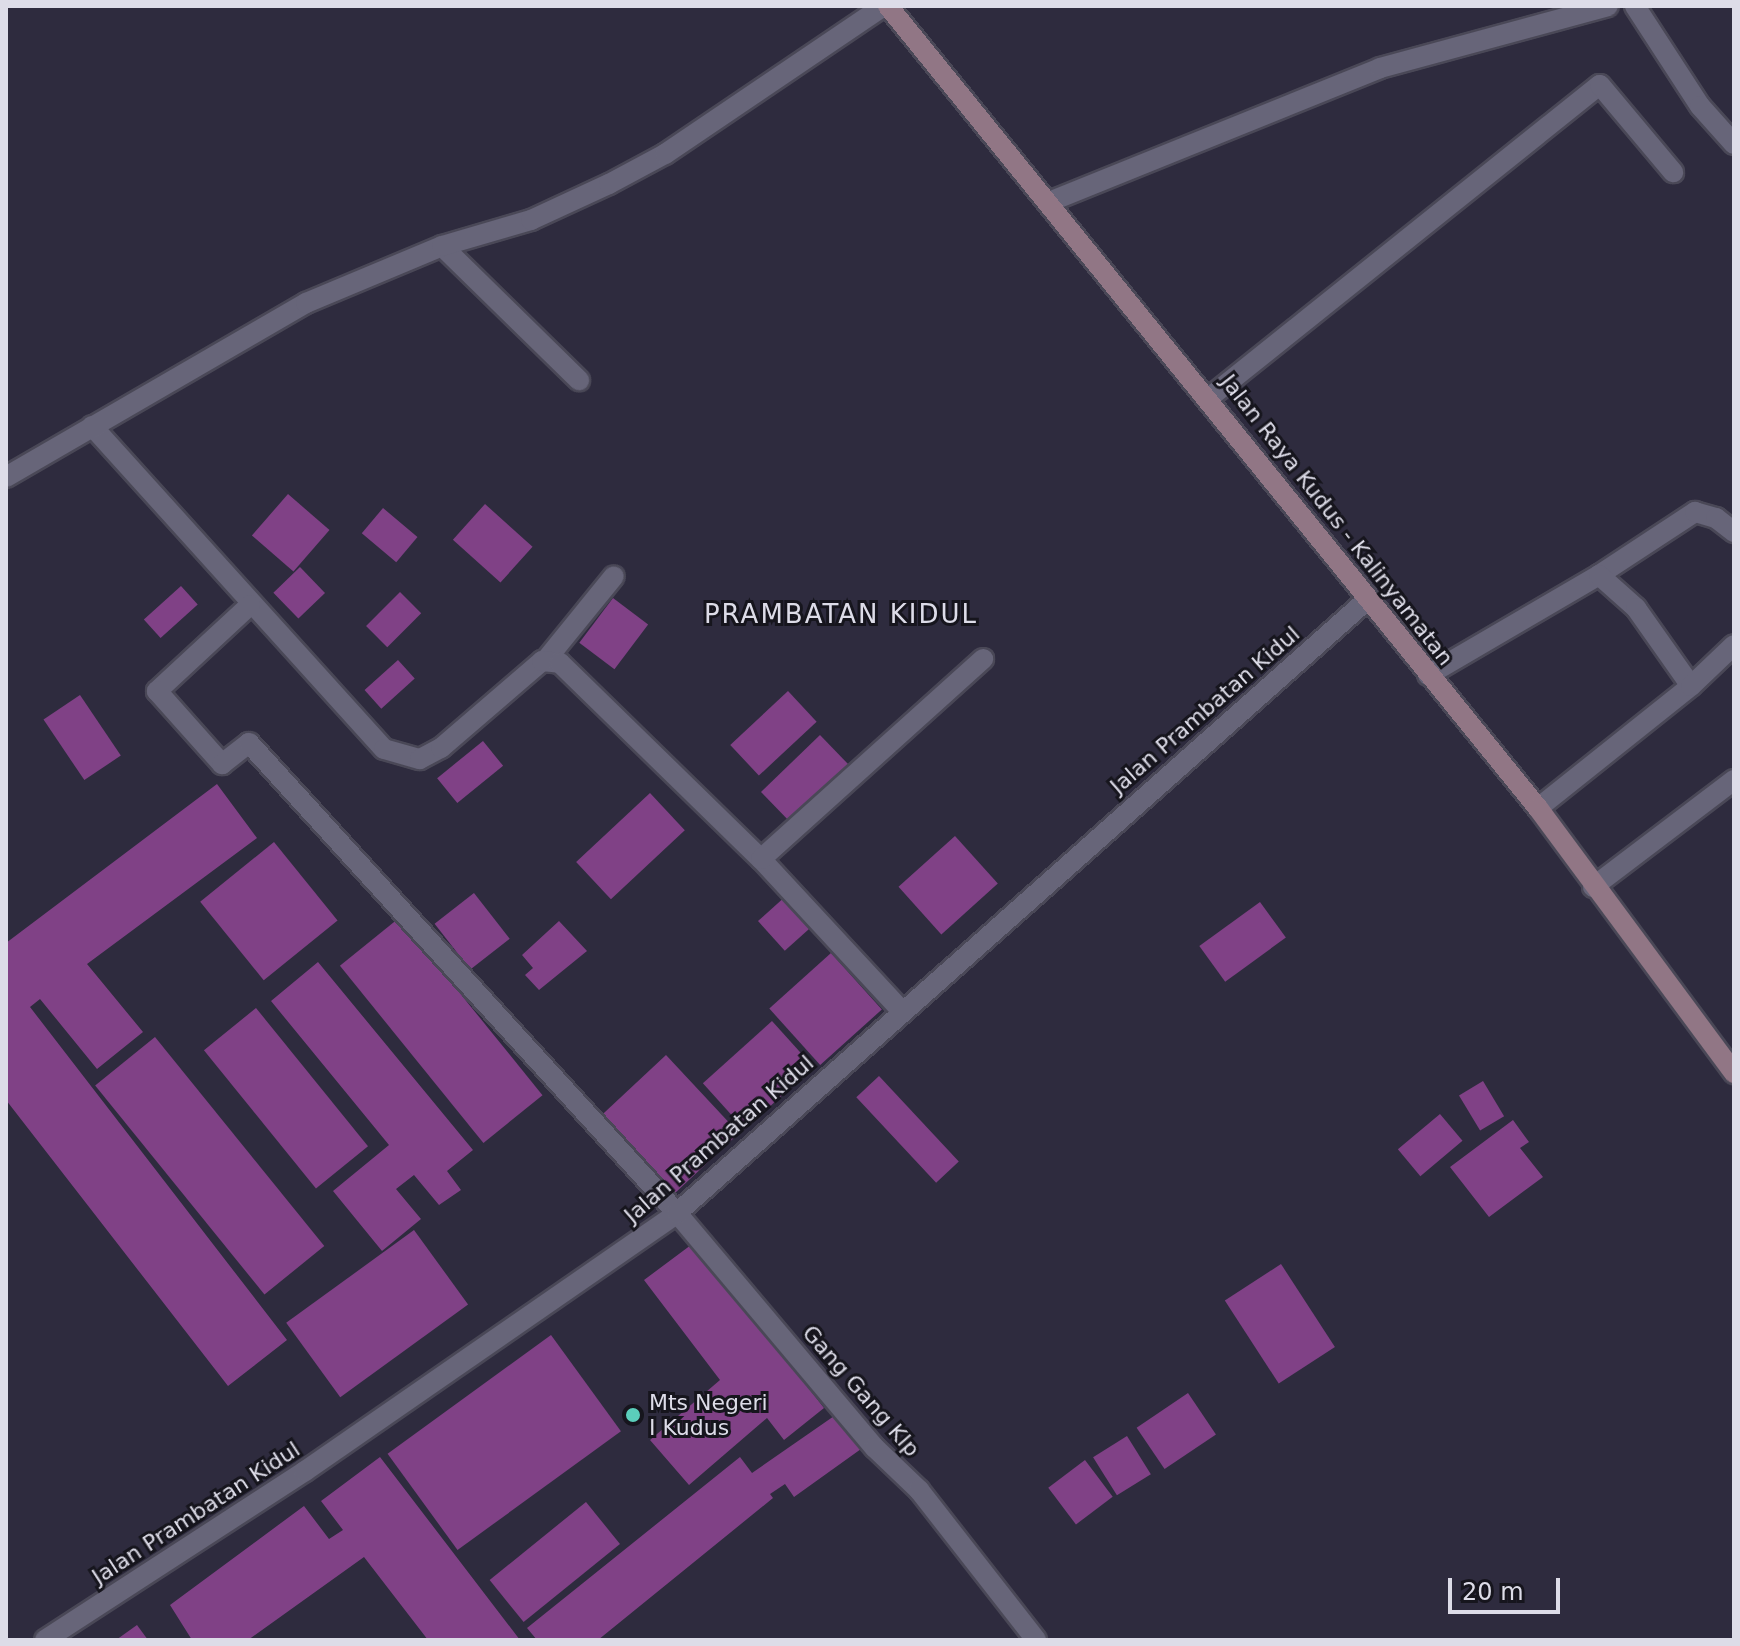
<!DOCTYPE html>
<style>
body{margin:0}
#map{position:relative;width:1740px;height:1646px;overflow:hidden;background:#2e2b3e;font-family:"DejaVu Sans",sans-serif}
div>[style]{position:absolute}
.building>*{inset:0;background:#804186;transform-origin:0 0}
.roads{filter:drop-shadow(2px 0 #4a4857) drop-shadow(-2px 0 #4a4857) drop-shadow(0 2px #4a4857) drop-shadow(0 -2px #4a4857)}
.lane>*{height:20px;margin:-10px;padding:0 10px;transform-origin:10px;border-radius:10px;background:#676579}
.street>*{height:20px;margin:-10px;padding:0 10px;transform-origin:10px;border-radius:10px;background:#676579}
.secondary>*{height:20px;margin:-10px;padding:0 10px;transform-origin:10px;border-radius:10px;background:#917685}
.dots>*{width:22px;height:22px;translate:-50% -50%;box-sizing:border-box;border:4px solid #16151d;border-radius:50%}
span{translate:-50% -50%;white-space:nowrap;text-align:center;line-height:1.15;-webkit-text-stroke:6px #16151d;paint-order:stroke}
.street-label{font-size:22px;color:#dddce8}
.poi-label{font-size:22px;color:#dddce8}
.left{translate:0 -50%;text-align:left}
.quarter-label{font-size:26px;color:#dddce8;letter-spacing:2px}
.frame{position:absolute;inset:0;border:8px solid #dddce8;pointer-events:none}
.scale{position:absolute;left:1448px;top:1578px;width:112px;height:36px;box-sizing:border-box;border:4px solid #dddce8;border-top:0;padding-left:10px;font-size:24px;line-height:28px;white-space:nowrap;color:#dddce8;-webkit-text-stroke:6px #16151d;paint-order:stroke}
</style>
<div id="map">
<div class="building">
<i style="left:288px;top:494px;width:55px;height:55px;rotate:41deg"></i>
<i style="left:485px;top:504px;width:64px;height:48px;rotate:42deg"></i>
<i style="left:383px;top:508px;width:45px;height:33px;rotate:40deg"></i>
<i style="left:300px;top:567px;width:36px;height:37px;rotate:46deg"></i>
<i style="left:181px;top:586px;width:25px;height:50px;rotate:48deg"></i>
<i style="left:400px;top:592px;width:30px;height:48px;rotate:45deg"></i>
<i style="left:613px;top:598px;width:44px;height:56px;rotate:37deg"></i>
<i style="left:398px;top:660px;width:25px;height:45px;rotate:48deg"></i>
<i style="left:788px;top:691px;width:42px;height:79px;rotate:47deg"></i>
<i style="left:80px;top:695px;width:73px;height:44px;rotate:56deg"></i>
<i style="left:820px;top:735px;width:45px;height:82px;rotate:46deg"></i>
<i style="left:483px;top:741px;width:32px;height:59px;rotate:51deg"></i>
<i style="clip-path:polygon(217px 784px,257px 838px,87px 964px,143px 1032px,97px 1069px,40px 999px,30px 1007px,287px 1340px,228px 1386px,6px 1100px,6px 943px)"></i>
<i style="left:650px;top:793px;width:51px;height:101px;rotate:47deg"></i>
<i style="left:955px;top:836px;width:64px;height:76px;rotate:48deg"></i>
<i style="left:274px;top:842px;width:101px;height:95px;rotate:51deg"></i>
<i style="left:474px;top:893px;width:58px;height:50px;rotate:52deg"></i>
<i style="left:787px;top:895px;width:40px;height:39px;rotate:48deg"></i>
<i style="left:1260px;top:902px;width:44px;height:75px;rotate:54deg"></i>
<i style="left:399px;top:918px;width:228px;height:76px;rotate:51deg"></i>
<i style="clip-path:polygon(559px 921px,587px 951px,539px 990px,525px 975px,533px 968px,522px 955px)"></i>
<i style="left:831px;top:953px;width:76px;height:83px;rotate:48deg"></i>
<i style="clip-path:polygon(318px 962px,473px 1150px,447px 1171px,461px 1190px,439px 1205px,414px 1175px,396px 1189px,421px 1219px,382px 1251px,333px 1191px,389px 1145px,271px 1001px)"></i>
<i style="left:256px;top:1008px;width:178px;height:67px;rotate:51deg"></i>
<i style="left:772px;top:1021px;width:62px;height:93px;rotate:48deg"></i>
<i style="left:155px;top:1037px;width:269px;height:77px;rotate:51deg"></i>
<i style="left:666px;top:1055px;width:107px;height:90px;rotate:47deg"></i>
<i style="left:879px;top:1076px;width:117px;height:31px;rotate:47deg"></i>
<i style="left:1483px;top:1081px;width:41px;height:28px;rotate:59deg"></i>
<i style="left:1440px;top:1114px;width:35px;height:55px;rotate:50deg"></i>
<i style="clip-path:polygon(1513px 1120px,1529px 1142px,1520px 1148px,1543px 1177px,1489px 1217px,1450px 1167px)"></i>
<i style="left:414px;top:1230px;width:92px;height:158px;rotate:54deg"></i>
<i style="clip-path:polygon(695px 1242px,824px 1408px,784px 1440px,767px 1418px,689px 1485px,650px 1440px,720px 1380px,644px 1280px)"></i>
<i style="left:1281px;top:1264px;width:99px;height:67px;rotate:57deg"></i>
<i style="left:551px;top:1335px;width:119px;height:202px;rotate:54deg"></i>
<i style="left:1188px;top:1393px;width:50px;height:62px;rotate:56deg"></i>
<i style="clip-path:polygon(837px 1414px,861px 1449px,794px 1497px,785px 1484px,770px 1494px,773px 1498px,598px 1640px,537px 1640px,527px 1628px,740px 1457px,752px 1473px)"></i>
<i style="left:1127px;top:1436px;width:45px;height:40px;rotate:58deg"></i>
<i style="clip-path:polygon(380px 1457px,520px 1640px,428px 1640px,364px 1557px,248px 1640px,192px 1640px,170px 1605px,304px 1506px,329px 1539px,343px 1530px,321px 1501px)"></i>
<i style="left:1085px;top:1460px;width:46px;height:46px;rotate:53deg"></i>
<i style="left:586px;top:1502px;width:54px;height:124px;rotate:51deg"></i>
<i style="clip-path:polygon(137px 1625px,148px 1640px,116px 1640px)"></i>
</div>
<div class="roads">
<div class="lane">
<i style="left:1210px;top:397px;width:499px;rotate:-38.7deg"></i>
<i style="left:1600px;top:85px;width:114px;rotate:50deg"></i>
<i style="left:1599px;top:575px;width:115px;rotate:-33.3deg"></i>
<i style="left:1695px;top:512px;width:22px;rotate:16deg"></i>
<i style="left:1716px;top:518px;width:23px;rotate:38deg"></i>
<i style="left:545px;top:661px;width:109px;rotate:-50.9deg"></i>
<i style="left:1428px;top:675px;width:198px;rotate:-30.3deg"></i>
<i style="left:1599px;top:575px;width:50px;rotate:41.7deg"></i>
<i style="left:1636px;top:608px;width:95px;rotate:54.8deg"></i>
<i style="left:1691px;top:686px;width:196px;rotate:141.4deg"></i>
<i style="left:1691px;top:686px;width:59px;rotate:-43.6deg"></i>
</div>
<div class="street">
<i style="left:1635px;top:6px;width:119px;rotate:57deg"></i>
<i style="left:1700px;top:106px;width:51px;rotate:48.2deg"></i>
<i style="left:1049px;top:202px;width:357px;rotate:-22deg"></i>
<i style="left:1380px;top:68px;width:236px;rotate:-15.2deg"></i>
<i style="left:442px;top:246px;width:192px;rotate:44.4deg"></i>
<i style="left:92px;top:426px;width:435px;rotate:47.9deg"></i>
<i style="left:384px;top:749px;width:37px;rotate:16deg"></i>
<i style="left:420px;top:759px;width:24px;rotate:-28deg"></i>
<i style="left:441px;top:748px;width:133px;rotate:-40.7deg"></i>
<i style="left:542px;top:661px;width:18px;rotate:6deg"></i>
<i style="left:560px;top:663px;width:281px;rotate:44.3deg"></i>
<i style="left:761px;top:859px;width:206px;rotate:47.2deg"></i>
<i style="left:6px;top:477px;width:347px;rotate:-30.1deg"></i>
<i style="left:306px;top:303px;width:147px;rotate:-22.7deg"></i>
<i style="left:442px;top:246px;width:93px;rotate:-16.3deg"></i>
<i style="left:531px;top:220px;width:86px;rotate:-24.8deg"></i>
<i style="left:609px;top:184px;width:64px;rotate:-28.2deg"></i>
<i style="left:665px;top:154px;width:264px;rotate:-34.1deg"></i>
<i style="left:250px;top:605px;width:127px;rotate:137.2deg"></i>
<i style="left:157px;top:691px;width:98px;rotate:48.3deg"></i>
<i style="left:222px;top:764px;width:34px;rotate:-38deg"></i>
<i style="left:249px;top:743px;width:636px;rotate:47.68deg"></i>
<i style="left:677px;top:1213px;width:307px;rotate:49.9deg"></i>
<i style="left:875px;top:1448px;width:61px;rotate:43.7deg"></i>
<i style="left:919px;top:1490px;width:190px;rotate:52deg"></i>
<i style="left:761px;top:859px;width:299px;rotate:-42deg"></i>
<i style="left:1593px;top:887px;width:177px;rotate:-37.2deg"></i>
<i style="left:45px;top:1640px;width:310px;rotate:-33deg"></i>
<i style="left:305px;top:1471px;width:453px;rotate:-34.7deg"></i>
<i style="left:677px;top:1213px;width:924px;rotate:-41.62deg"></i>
</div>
<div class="secondary">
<i style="left:888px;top:6px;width:1032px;rotate:50.98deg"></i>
<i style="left:1538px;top:808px;width:330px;rotate:53.5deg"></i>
</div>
</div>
<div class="dots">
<i style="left:633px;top:1415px;background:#5bcebb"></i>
</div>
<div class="street-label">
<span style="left:1337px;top:520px;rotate:52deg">Jalan Raya Kudus - Kalinyamatan</span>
<span style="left:1205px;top:710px;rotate:-41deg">Jalan Prambatan Kidul</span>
<span style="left:719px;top:1139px;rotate:-41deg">Jalan Prambatan Kidul</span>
<span style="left:861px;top:1391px;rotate:49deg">Gang Gang Klp</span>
<span style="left:196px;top:1513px;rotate:-33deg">Jalan Prambatan Kidul</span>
</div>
<div class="poi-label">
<span class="left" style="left:649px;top:1415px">Mts Negeri<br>I Kudus</span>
</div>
<div class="quarter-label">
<span style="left:841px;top:615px">PRAMBATAN KIDUL</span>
</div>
<div class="frame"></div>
<div class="scale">20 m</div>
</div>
